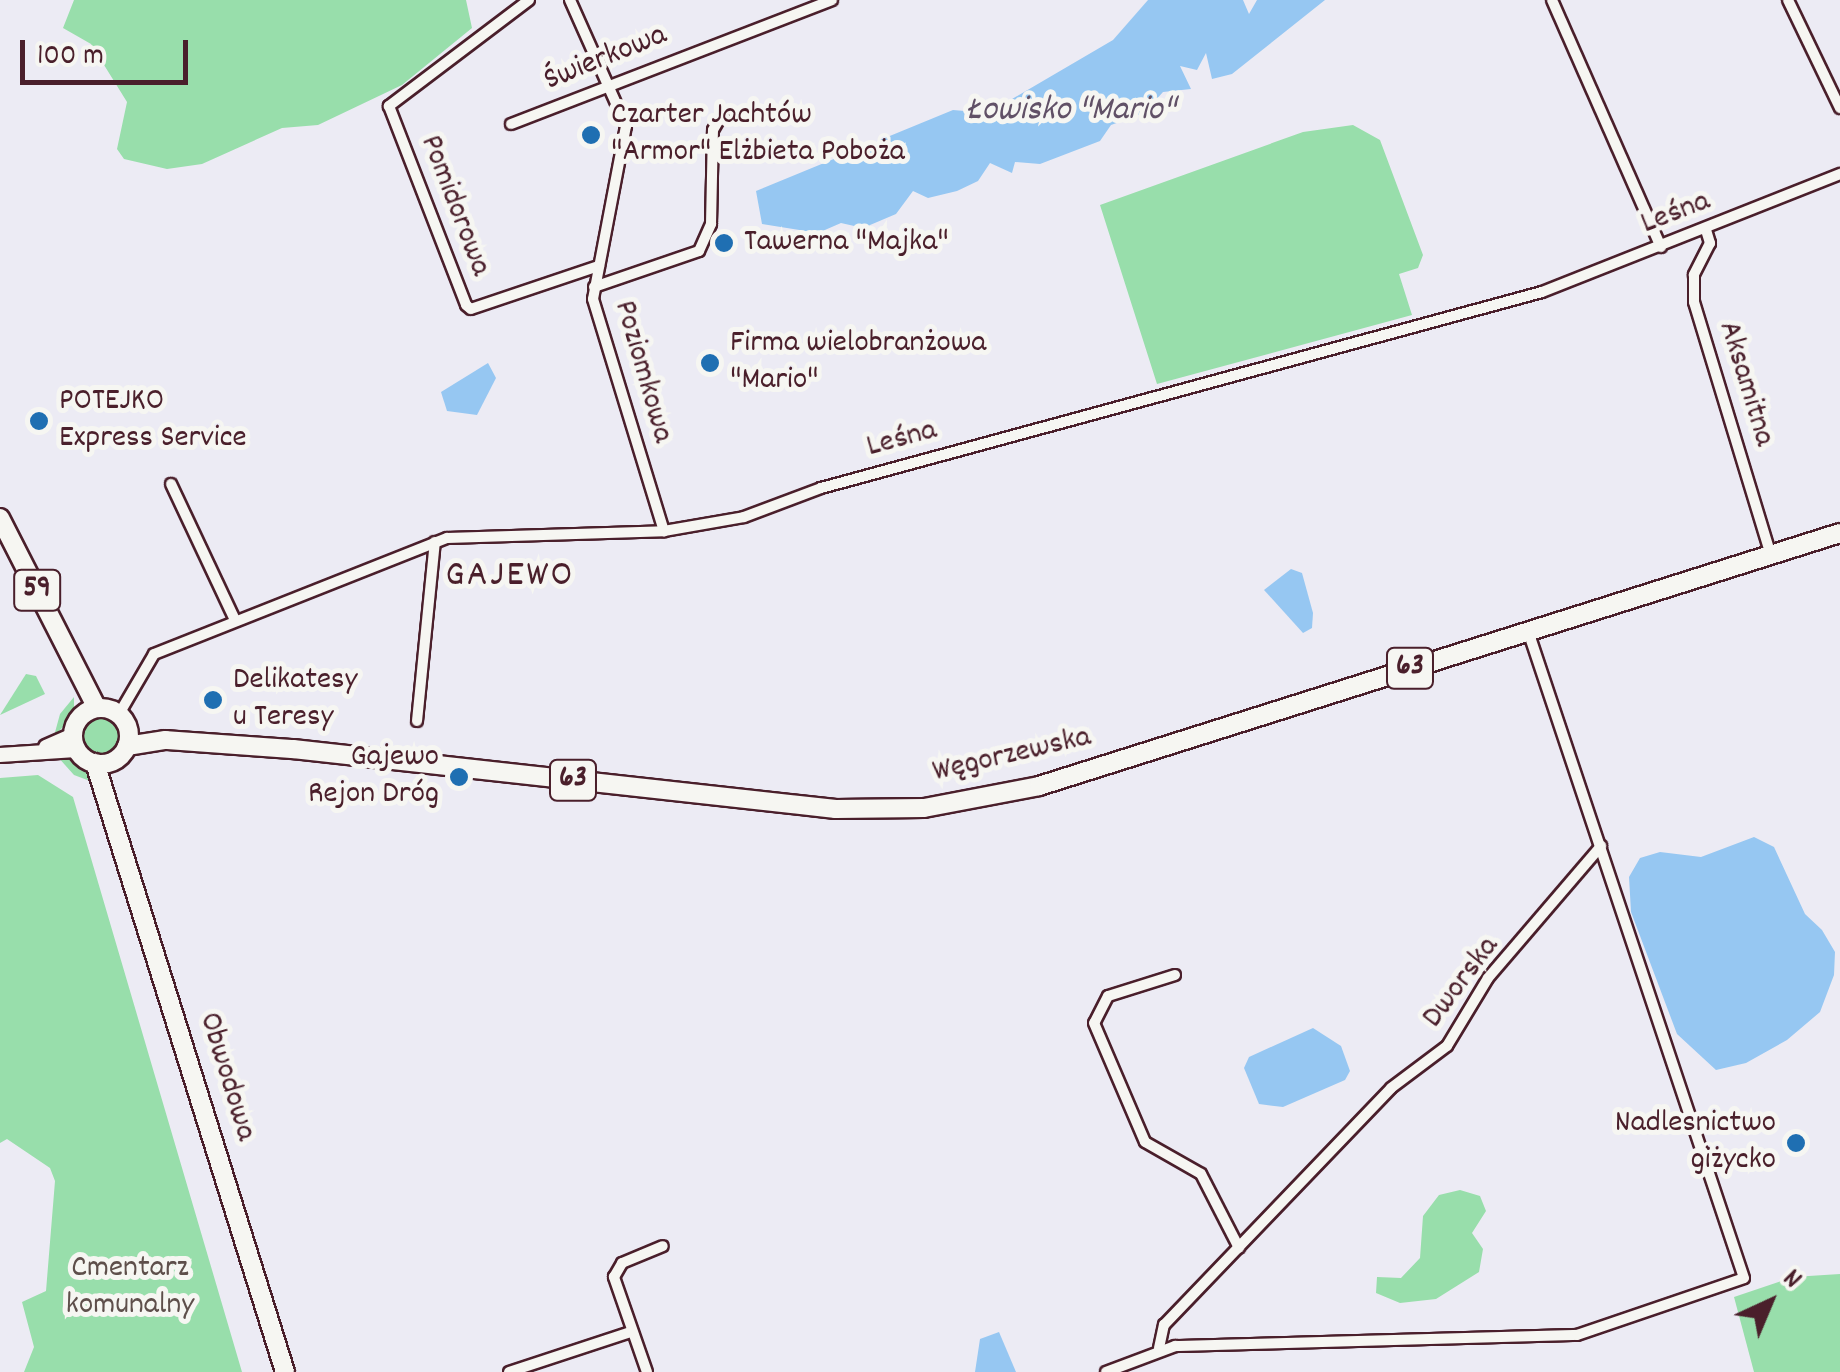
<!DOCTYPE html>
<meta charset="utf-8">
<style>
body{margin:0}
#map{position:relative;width:1840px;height:1372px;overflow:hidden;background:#ecebf4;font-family:Dekko,sans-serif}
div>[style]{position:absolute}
.green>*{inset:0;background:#98deab}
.round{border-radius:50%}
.water>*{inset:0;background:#96c7f2}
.roads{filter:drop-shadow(2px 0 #4a1f2b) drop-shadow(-2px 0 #4a1f2b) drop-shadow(0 2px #4a1f2b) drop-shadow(0 -2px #4a1f2b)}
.minor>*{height:10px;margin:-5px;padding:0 5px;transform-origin:5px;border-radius:5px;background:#f6f6f2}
.tertiary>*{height:14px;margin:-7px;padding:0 7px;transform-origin:7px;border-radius:7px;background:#f6f6f2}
.primary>*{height:18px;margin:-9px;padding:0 9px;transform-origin:9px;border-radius:9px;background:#f6f6f2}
.primary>.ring{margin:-9px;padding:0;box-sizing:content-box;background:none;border:18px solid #f6f6f2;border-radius:50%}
.dots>*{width:28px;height:28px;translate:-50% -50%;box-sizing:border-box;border:5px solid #f6f6f2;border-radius:50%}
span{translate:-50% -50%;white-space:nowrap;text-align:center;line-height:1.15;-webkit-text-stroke:10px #f6f6f2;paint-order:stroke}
.shield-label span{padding:2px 8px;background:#f6f6f2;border:2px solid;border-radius:8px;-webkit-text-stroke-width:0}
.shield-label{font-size:30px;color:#4a1f2b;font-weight:700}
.street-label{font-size:32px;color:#4a1f2b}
.poi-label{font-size:32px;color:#4a1f2b}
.left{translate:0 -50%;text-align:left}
.right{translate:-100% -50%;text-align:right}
.park-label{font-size:32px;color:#5e4f4b}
.water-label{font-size:35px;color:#615167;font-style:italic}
.quarter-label{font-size:38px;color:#4a1f2b;letter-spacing:2.5px}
.north{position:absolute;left:1720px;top:1252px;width:100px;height:100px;-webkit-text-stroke:8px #f6f6f2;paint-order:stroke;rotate:44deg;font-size:28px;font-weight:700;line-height:40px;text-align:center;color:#4a1f2b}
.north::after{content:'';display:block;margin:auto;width:35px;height:45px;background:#4a1f2b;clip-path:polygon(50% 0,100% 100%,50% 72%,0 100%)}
.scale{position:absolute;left:20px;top:40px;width:168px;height:45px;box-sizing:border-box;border:5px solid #4a1f2b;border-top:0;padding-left:12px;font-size:30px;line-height:35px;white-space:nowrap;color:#4a1f2b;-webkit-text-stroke:8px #f6f6f2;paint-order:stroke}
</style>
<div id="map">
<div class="green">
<i style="clip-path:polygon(74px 0,466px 0,472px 28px,402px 85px,318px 125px,282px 128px,202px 164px,167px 169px,124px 159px,117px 149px,127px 102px,91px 44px,63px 28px)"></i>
<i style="clip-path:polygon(1353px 125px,1380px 140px,1423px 255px,1418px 268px,1399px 274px,1412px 315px,1157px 384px,1100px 205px,1303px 132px)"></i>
<i style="clip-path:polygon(26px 674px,36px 676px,45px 694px,0 715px)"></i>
<i style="clip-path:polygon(74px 697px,74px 716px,54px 736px,60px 714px)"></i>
<i class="round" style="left:82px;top:716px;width:40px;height:40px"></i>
<i style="clip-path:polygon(57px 756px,75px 758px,98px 784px,74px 775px)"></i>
<i style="clip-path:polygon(38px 775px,73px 797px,242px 1372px,24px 1372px,34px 1347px,22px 1302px,46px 1291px,55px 1181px,50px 1168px,7px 1139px,0 1143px,0 778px)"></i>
<i style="clip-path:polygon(1460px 1190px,1480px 1196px,1486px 1211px,1472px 1233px,1483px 1249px,1479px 1272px,1436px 1299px,1400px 1303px,1376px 1293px,1377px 1277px,1401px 1278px,1420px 1258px,1423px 1216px,1439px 1195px)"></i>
<i style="clip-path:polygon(1840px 1274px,1840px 1372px,1754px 1372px,1734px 1297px,1793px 1277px)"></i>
</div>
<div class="water">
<i style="clip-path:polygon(1148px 0,1243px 0,1249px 14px,1257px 0,1325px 0,1232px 74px,1212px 79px,1206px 53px,1197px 70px,1180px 66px,1191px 89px,1163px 92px,1144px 113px,1111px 125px,1100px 141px,1040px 164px,1015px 162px,1012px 173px,990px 163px,978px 181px,957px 191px,928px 198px,913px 191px,896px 214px,863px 228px,841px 223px,818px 233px,762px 224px,756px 191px,953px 110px,988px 113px,1113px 40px)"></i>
<i style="clip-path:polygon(488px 363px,496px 378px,477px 415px,447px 411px,441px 392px)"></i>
<i style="clip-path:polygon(1291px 569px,1302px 573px,1313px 613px,1312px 628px,1303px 633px,1264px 590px)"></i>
<i style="clip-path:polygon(1754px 837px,1774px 847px,1805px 914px,1822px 930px,1835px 952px,1834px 975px,1820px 1012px,1787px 1040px,1746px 1063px,1716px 1070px,1677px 1034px,1631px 912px,1629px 877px,1640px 858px,1660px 852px,1701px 857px)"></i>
<i style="clip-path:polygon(1313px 1028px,1341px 1046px,1350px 1071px,1345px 1080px,1283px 1107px,1259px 1104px,1244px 1068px,1249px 1057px)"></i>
<i style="clip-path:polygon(999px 1332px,1016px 1372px,975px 1372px,980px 1339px)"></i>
</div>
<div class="roads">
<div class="minor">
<i style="left:529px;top:0;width:176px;rotate:142.9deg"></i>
<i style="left:389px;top:106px;width:213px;rotate:68.8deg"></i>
<i style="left:466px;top:305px;width:6px;rotate:39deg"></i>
<i style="left:471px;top:309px;width:135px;rotate:-18.6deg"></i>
<i style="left:570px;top:0;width:138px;rotate:66deg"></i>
<i style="left:626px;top:126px;width:176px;rotate:100.8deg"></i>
<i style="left:593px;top:299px;width:243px;rotate:73deg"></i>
<i style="left:1552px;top:0;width:270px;rotate:66.2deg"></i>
<i style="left:1788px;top:0;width:120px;rotate:64.3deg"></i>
<i style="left:511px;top:124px;width:344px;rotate:-21.1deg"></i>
<i style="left:1706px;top:230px;width:14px;rotate:73deg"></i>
<i style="left:1710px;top:243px;width:36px;rotate:117deg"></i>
<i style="left:1694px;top:275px;width:27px;rotate:90deg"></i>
<i style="left:1694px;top:302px;width:264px;rotate:73.1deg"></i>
<i style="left:594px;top:287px;width:111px;rotate:-18.9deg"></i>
<i style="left:699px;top:251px;width:30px;rotate:-66deg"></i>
<i style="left:711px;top:224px;width:94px;rotate:-88.8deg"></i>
<i style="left:713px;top:130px;width:20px;rotate:-60deg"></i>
<i style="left:171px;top:484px;width:150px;rotate:64.8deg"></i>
<i style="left:119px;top:714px;width:69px;rotate:-59.7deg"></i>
<i style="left:154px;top:654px;width:315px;rotate:-21.6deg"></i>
<i style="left:447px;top:538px;width:217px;rotate:-1.8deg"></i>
<i style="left:664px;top:531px;width:81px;rotate:-9.9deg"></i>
<i style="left:744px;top:517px;width:82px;rotate:-20.6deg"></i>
<i style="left:821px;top:488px;width:747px;rotate:-15.21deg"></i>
<i style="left:1542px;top:292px;width:321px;rotate:-21.6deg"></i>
<i style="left:417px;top:721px;width:180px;rotate:-84.3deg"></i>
<i style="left:1175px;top:975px;width:70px;rotate:162.6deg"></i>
<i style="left:1108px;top:996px;width:30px;rotate:117deg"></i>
<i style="left:1094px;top:1023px;width:129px;rotate:66.8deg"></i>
<i style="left:1145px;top:1142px;width:64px;rotate:29.7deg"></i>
<i style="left:1201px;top:1174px;width:83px;rotate:62.8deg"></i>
<i style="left:1159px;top:1348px;width:24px;rotate:-78deg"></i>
<i style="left:1164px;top:1325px;width:328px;rotate:-46.2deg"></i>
<i style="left:1391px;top:1088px;width:70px;rotate:-36.9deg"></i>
<i style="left:1447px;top:1046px;width:79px;rotate:-58.9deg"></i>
<i style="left:1488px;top:978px;width:174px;rotate:-49.4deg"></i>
<i style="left:509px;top:1372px;width:128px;rotate:-18.2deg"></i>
<i style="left:647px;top:1372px;width:101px;rotate:-109.2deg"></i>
<i style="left:614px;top:1277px;width:16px;rotate:-60deg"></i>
<i style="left:622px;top:1263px;width:44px;rotate:-22.5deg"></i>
<i style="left:1106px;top:1372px;width:74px;rotate:-20.6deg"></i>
<i style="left:1175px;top:1346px;width:402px;rotate:-1.6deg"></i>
<i style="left:1577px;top:1335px;width:176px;rotate:-18.8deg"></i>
<i style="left:1744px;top:1278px;width:682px;rotate:-108.46deg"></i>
</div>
<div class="tertiary">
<i style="left:46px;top:747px;width:30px;rotate:-24deg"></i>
<i style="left:0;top:755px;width:76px;rotate:-3.8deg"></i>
</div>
<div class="primary">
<i style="left:0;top:518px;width:213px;rotate:63deg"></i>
<i class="ring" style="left:73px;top:708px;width:38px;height:38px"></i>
<i style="left:127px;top:746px;width:39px;rotate:-9deg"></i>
<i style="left:166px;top:740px;width:127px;rotate:4.1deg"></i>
<i style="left:293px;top:749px;width:546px;rotate:6.31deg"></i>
<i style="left:836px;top:809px;width:88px;rotate:-0.7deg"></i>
<i style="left:924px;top:808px;width:117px;rotate:-10.8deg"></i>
<i style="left:1039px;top:786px;width:840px;rotate:-17.53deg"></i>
<i style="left:95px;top:763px;width:638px;rotate:72.67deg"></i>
</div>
</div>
<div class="dots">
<i style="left:591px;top:135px;background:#1f6fb2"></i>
<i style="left:724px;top:243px;background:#1f6fb2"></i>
<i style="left:710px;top:363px;background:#1f6fb2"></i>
<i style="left:39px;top:421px;background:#1f6fb2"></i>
<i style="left:213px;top:700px;background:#1f6fb2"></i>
<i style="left:459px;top:777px;background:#1f6fb2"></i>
<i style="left:1796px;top:1143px;background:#1f6fb2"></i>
</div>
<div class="shield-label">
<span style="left:37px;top:590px">59</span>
<span style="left:1410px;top:668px">63</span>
<span style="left:573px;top:780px">63</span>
</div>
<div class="street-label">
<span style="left:606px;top:59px;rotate:-22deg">Świerkowa</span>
<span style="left:454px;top:206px;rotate:69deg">Pomidorowa</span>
<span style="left:1676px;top:214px;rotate:-21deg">Leśna</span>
<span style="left:642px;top:372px;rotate:74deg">Poziomkowa</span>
<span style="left:1745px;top:384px;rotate:73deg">Aksamitna</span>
<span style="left:902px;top:440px;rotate:-15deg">Leśna</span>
<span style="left:1012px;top:756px;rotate:-13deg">Węgorzewska</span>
<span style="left:1462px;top:983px;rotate:-53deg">Dworska</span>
<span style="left:226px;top:1077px;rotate:73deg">Obwodowa</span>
</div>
<div class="poi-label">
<span class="left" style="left:611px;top:135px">Czarter Jachtów<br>"Armor" Elżbieta Poboża</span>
<span class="left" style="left:744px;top:243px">Tawerna "Majka"</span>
<span class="left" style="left:730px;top:363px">Firma wielobranżowa<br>"Mario"</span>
<span class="left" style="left:59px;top:421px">POTEJKO<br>Express Service</span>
<span class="left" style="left:233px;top:700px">Delikatesy<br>u Teresy</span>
<span class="right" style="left:439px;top:777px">Gajewo<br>Rejon Dróg</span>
<span class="right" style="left:1776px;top:1143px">Nadlesnictwo<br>giżycko</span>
</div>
<div class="park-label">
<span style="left:130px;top:1288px">Cmentarz<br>komunalny</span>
</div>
<div class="water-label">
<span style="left:1071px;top:111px">Łowisko "Mario"</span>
</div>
<div class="quarter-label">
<span style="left:510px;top:577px">GAJEWO</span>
</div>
<div class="north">N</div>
<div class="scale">100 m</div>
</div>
